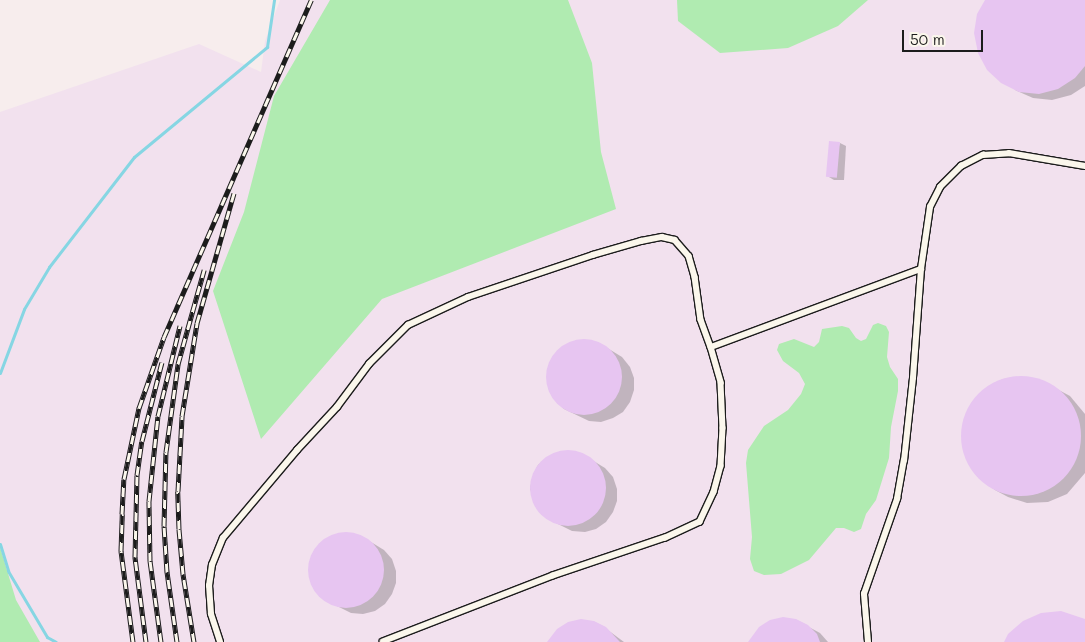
<!DOCTYPE html>
<style>
body{margin:0}
#map{position:relative;width:1085px;height:642px;overflow:hidden;background:#f7eded;font-family:Mali,sans-serif}
div>[style]{position:absolute}
.built>*{inset:0;background:#f2e1ee}
.green>*{inset:0;background:#b0ebb1}
.shadow>*{inset:0;background:#0003}
.stream>*{height:3px;margin:-1.5px;padding:0 1.5px;transform-origin:1.5px;border-radius:1.5px;background:#86d6e3}
.building>*{inset:0;background:#e7c5f1;transform-origin:0 0}
.round{border-radius:50%}
.roads{filter:drop-shadow(1px 0 #1c1c1c) drop-shadow(-1px 0 #1c1c1c) drop-shadow(0 1px #1c1c1c) drop-shadow(0 -1px #1c1c1c)}
.service>*{height:5.5px;margin:-2.75px;padding:0 2.75px;transform-origin:2.75px;border-radius:2.75px;background:#fbf7ec}
.rail>*{height:5px;margin-top:-2.5px;transform-origin:0;background:repeating-linear-gradient(90deg,#fbf7ec 0 9px,#1c1c1c 0 18px);box-sizing:border-box;border-block:1px solid #1c1c1c}
span{translate:-50% -50%;white-space:nowrap;text-align:center;line-height:1.15;-webkit-text-stroke:5px #fbf7ec;paint-order:stroke}
.scale{position:absolute;left:902px;top:30px;width:81px;height:22px;box-sizing:border-box;border:2px solid #1c1c1c;border-top:0;padding-left:6px;font-size:15px;line-height:18px;white-space:nowrap;color:#1c1c1c;-webkit-text-stroke:4px #fbf7ec;paint-order:stroke}
</style>
<div id="map">
<div class="built">
<i style="clip-path:polygon(280px 0,1085px 0,1085px 642px,0 642px,0 112px,199px 44px,261px 72px,265px 41px)"></i>
</div>
<div class="green">
<i style="clip-path:polygon(330px 0,568px 0,592px 63px,601px 152px,616px 209px,382px 299px,261px 439px,213px 291px,244px 212px,274px 96px)"></i>
<i style="clip-path:polygon(677px 0,868px 0,838px 26px,788px 48px,720px 53px,678px 21px)"></i>
<i style="clip-path:polygon(878px 323px,886px 326px,889px 332px,887px 357px,890px 367px,898px 379px,898px 391px,891px 427px,889px 458px,876px 500px,866px 514px,861px 529px,854px 532px,844px 528px,836px 528px,809px 560px,781px 574px,764px 575px,754px 571px,750px 559px,752px 537px,746px 463px,748px 450px,764px 426px,788px 410px,801px 394px,805px 384px,799px 373px,783px 361px,777px 350px,779px 344px,794px 339px,814px 347px,819px 342px,822px 329px,842px 326px,849px 328px,856px 338px,861px 341px,866px 339px,873px 325px)"></i>
<i style="clip-path:polygon(0 547px,16px 600px,40px 642px,0 642px)"></i>
</div>
<div class="shadow">
<i style="clip-path:polygon(986px 0,1085px 0,1085px 86px,1071px 95px,1052px 100px,1033px 98px,1015px 90px)"></i>
<i style="clip-path:polygon(840px 143px,846px 146px,844px 180px,834px 180px,829px 177px)"></i>
<i style="clip-path:polygon(587px 340px,599px 343px,622px 357px,630px 367px,634px 378px,634px 390px,630px 402px,623px 412px,613px 418px,601px 422px,589px 421px,564px 409px,555px 400px,549px 390px,547px 378px,549px 365px,555px 354px,564px 346px,575px 341px)"></i>
<i style="clip-path:polygon(1022px 377px,1040px 380px,1070px 396px,1085px 414px,1085px 473px,1067px 494px,1048px 502px,1027px 503px,1008px 497px,995px 490px,978px 477px,967px 460px,962px 440px,964px 419px,973px 401px,987px 388px,1003px 379px)"></i>
<i style="clip-path:polygon(571px 451px,582px 454px,605px 468px,613px 477px,617px 489px,617px 501px,613px 512px,606px 522px,596px 529px,585px 532px,572px 531px,548px 519px,539px 511px,533px 500px,530px 488px,533px 476px,538px 465px,548px 457px,559px 452px)"></i>
<i style="clip-path:polygon(349px 533px,361px 536px,384px 550px,392px 559px,396px 571px,396px 583px,392px 594px,385px 604px,375px 611px,363px 614px,351px 613px,327px 601px,317px 593px,311px 582px,309px 570px,311px 558px,317px 547px,326px 539px,338px 534px)"></i>
<i style="clip-path:polygon(807px 626px,820px 633px,828px 642px,751px 642px)"></i>
<i style="clip-path:polygon(605px 628px,624px 642px,550px 642px)"></i>
</div>
<div class="stream">
<i style="left:0;top:373px;width:68px;rotate:-69.4deg"></i>
<i style="left:24px;top:309px;width:49px;rotate:-59.2deg"></i>
<i style="left:49px;top:267px;width:139px;rotate:-52.3deg"></i>
<i style="left:134px;top:157px;width:173px;rotate:-39.6deg"></i>
<i style="left:267px;top:47px;width:48px;rotate:-81.5deg"></i>
<i style="left:0;top:544px;width:28px;rotate:73deg"></i>
<i style="left:8px;top:571px;width:77px;rotate:59.4deg"></i>
<i style="left:47px;top:637px;width:10px;rotate:29deg"></i>
</div>
<div class="building">
<i style="clip-path:polygon(985px 0,1085px 0,1085px 66px,1075px 78px,1058px 89px,1039px 94px,1019px 92px,1001px 83px,987px 70px,978px 53px,974px 33px,977px 14px)"></i>
<i style="left:829px;top:141px;width:11px;height:36px;rotate:5deg"></i>
<i class="round" style="left:546px;top:339px;width:76px;height:76px"></i>
<i class="round" style="left:961px;top:376px;width:120px;height:120px"></i>
<i class="round" style="left:530px;top:450px;width:76px;height:76px"></i>
<i class="round" style="left:308px;top:532px;width:76px;height:76px"></i>
<i style="clip-path:polygon(1061px 611px,1085px 619px,1085px 642px,1004px 642px,1008px 634px,1023px 621px,1041px 613px)"></i>
<i style="clip-path:polygon(783px 617px,796px 619px,808px 625px,817px 634px,820px 642px,748px 642px,759px 627px,770px 620px)"></i>
<i style="clip-path:polygon(581px 619px,594px 621px,606px 627px,620px 642px,547px 642px,557px 629px,568px 622px)"></i>
</div>
<div class="roads">
<div class="service">
<i style="left:711px;top:347px;width:224px;rotate:-20.4deg"></i>
<i style="left:220px;top:642px;width:29px;rotate:-108deg"></i>
<i style="left:211px;top:614px;width:28px;rotate:-94deg"></i>
<i style="left:209px;top:586px;width:21px;rotate:-82deg"></i>
<i style="left:212px;top:565px;width:29px;rotate:-68deg"></i>
<i style="left:223px;top:538px;width:115px;rotate:-49.9deg"></i>
<i style="left:297px;top:450px;width:59px;rotate:-47.1deg"></i>
<i style="left:337px;top:407px;width:54px;rotate:-53.3deg"></i>
<i style="left:369px;top:364px;width:55px;rotate:-45deg"></i>
<i style="left:408px;top:325px;width:66px;rotate:-25deg"></i>
<i style="left:468px;top:297px;width:132px;rotate:-18.6deg"></i>
<i style="left:593px;top:255px;width:50px;rotate:-16.3deg"></i>
<i style="left:641px;top:241px;width:21px;rotate:-11deg"></i>
<i style="left:662px;top:237px;width:13px;rotate:13deg"></i>
<i style="left:675px;top:240px;width:21px;rotate:49deg"></i>
<i style="left:689px;top:256px;width:22px;rotate:74deg"></i>
<i style="left:695px;top:277px;width:43px;rotate:82.1deg"></i>
<i style="left:701px;top:320px;width:29px;rotate:70deg"></i>
<i style="left:711px;top:347px;width:37px;rotate:74deg"></i>
<i style="left:721px;top:383px;width:45px;rotate:87.5deg"></i>
<i style="left:723px;top:428px;width:38px;rotate:93deg"></i>
<i style="left:721px;top:466px;width:27px;rotate:105deg"></i>
<i style="left:714px;top:492px;width:33px;rotate:115deg"></i>
<i style="left:700px;top:522px;width:38px;rotate:155deg"></i>
<i style="left:665px;top:538px;width:118px;rotate:161.3deg"></i>
<i style="left:553px;top:576px;width:182px;rotate:158.8deg"></i>
<i style="left:868px;top:642px;width:48px;rotate:-94.8deg"></i>
<i style="left:864px;top:594px;width:101px;rotate:-70.8deg"></i>
<i style="left:897px;top:499px;width:39px;rotate:-80deg"></i>
<i style="left:904px;top:461px;width:83px;rotate:-83.8deg"></i>
<i style="left:913px;top:378px;width:109px;rotate:-85.8deg"></i>
<i style="left:921px;top:269px;width:63px;rotate:-81.7deg"></i>
<i style="left:930px;top:207px;width:22px;rotate:-63deg"></i>
<i style="left:940px;top:187px;width:30px;rotate:-45deg"></i>
<i style="left:961px;top:166px;width:25px;rotate:-27deg"></i>
<i style="left:983px;top:155px;width:26px;rotate:-4deg"></i>
<i style="left:1009px;top:153px;width:77px;rotate:9.7deg"></i>
</div>
</div>
<div class="rail">
<i style="left:133px;top:642px;width:92px;rotate:-97.5deg"></i>
<i style="left:121px;top:551px;width:37px;rotate:-88deg"></i>
<i style="left:122px;top:514px;width:35px;rotate:-87deg"></i>
<i style="left:124px;top:479px;width:73px;rotate:-78.1deg"></i>
<i style="left:139px;top:408px;width:75px;rotate:-70.6deg"></i>
<i style="left:164px;top:337px;width:368px;rotate:-66.4deg"></i>
<i style="left:146px;top:642px;width:86px;rotate:-97.4deg"></i>
<i style="left:135px;top:557px;width:82px;rotate:-88.6deg"></i>
<i style="left:137px;top:475px;width:34px;rotate:-82deg"></i>
<i style="left:142px;top:441px;width:81px;rotate:-75.8deg"></i>
<i style="left:161px;top:642px;width:82px;rotate:-97.7deg"></i>
<i style="left:150px;top:561px;width:60px;rotate:-91deg"></i>
<i style="left:149px;top:501px;width:85px;rotate:-84deg"></i>
<i style="left:158px;top:416px;width:93px;rotate:-76.3deg"></i>
<i style="left:177px;top:642px;width:71px;rotate:-98.1deg"></i>
<i style="left:167px;top:572px;width:46px;rotate:-93.7deg"></i>
<i style="left:164px;top:526px;width:74px;rotate:-88.5deg"></i>
<i style="left:166px;top:452px;width:89px;rotate:-82.2deg"></i>
<i style="left:178px;top:364px;width:98px;rotate:-74.5deg"></i>
<i style="left:194px;top:642px;width:69px;rotate:-99.2deg"></i>
<i style="left:183px;top:574px;width:45px;rotate:-95.1deg"></i>
<i style="left:179px;top:529px;width:38px;rotate:-92deg"></i>
<i style="left:178px;top:491px;width:75px;rotate:-86.9deg"></i>
<i style="left:182px;top:416px;width:94px;rotate:-80.8deg"></i>
<i style="left:197px;top:323px;width:135px;rotate:-74.1deg"></i>
</div>
<div class="scale">50 m</div>
</div>
